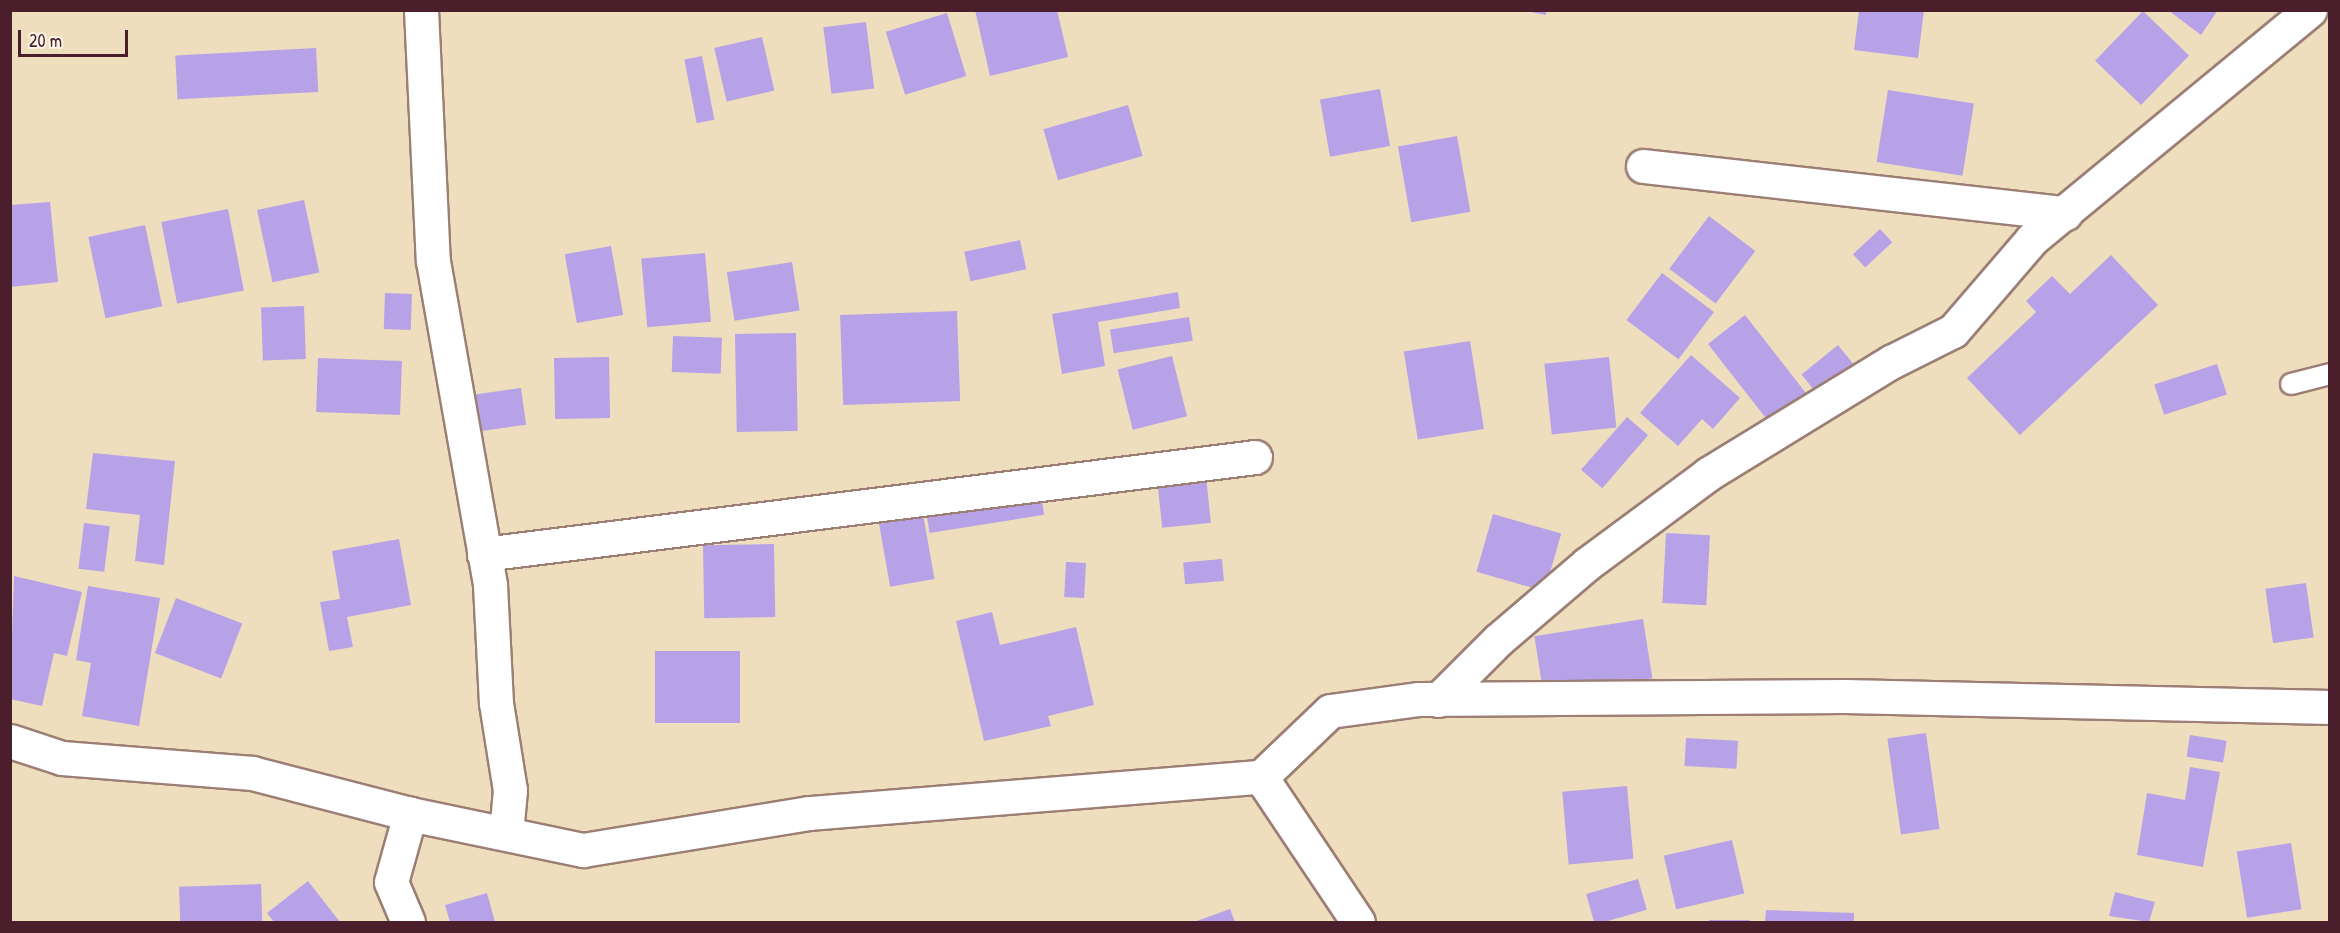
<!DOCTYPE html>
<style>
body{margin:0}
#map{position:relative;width:2340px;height:933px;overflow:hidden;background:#eedebd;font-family:"Patrick Hand",sans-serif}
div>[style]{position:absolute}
.building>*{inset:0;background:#b7a2e8;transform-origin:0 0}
.roads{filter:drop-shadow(2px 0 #9c7e74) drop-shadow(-2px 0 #9c7e74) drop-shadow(0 2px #9c7e74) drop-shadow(0 -2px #9c7e74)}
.service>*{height:20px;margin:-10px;padding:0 10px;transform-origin:10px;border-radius:10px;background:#fff}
.minor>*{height:33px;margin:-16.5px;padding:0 16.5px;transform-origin:16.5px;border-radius:16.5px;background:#fff}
span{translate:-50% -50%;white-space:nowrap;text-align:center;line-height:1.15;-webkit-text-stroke:4.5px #fcf5e5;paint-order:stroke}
.frame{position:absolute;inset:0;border:12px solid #4a1f2b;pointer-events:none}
.scale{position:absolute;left:18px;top:30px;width:110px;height:27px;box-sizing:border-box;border:3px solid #4a1f2b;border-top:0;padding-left:8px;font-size:18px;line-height:21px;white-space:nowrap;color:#4a1f2b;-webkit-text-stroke:4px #fcf5e5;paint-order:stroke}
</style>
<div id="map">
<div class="building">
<i style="clip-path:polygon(975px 10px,1057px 10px,1068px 57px,990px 76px)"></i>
<i style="clip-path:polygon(1521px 10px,1546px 10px,1546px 15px)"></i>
<i style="clip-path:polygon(1859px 10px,1924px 10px,1918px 58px,1854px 50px)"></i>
<i style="clip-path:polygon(2168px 10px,2218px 10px,2201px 35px)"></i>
<i style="left:2143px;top:11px;width:64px;height:69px;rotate:44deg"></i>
<i style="left:947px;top:13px;width:66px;height:64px;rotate:73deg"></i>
<i style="left:866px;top:22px;width:67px;height:43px;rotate:83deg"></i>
<i style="left:762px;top:37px;width:55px;height:49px;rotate:77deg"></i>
<i style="left:316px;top:48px;width:44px;height:141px;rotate:87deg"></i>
<i style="left:702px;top:56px;width:65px;height:18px;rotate:79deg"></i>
<i style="left:1380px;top:89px;width:58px;height:61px;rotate:80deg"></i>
<i style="left:1888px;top:90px;width:87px;height:73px;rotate:9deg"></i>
<i style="left:1128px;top:105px;width:53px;height:88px;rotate:74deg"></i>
<i style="left:1457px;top:136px;width:77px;height:60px;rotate:80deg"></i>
<i style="left:304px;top:200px;width:74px;height:48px;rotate:78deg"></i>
<i style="clip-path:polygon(50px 202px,58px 282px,10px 287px,10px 205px)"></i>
<i style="left:228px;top:209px;width:83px;height:68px;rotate:79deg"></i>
<i style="left:1709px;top:216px;width:58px;height:66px;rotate:37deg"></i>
<i style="left:145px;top:225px;width:83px;height:58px;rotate:78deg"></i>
<i style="left:1880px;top:229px;width:18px;height:37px;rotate:47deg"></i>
<i style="left:1020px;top:240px;width:30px;height:57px;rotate:78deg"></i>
<i style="left:611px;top:246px;width:70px;height:47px;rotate:80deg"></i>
<i style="left:705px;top:253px;width:69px;height:64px;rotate:85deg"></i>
<i style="clip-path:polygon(2111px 255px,2158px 305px,2020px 435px,1967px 378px,2036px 312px,2026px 301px,2052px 276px,2070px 294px)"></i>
<i style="left:792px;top:262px;width:49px;height:66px;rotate:81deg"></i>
<i style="left:1662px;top:273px;width:65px;height:59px;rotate:37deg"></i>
<i style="clip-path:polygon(1178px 292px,1180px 308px,1098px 322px,1105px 366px,1062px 374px,1052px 314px)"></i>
<i style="left:385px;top:293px;width:27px;height:36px;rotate:2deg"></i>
<i style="left:304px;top:306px;width:53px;height:43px;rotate:88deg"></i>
<i style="left:957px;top:311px;width:90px;height:117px;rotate:88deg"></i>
<i style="left:1745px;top:315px;width:113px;height:47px;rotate:52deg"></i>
<i style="left:1189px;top:317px;width:24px;height:80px;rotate:81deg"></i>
<i style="left:796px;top:333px;width:98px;height:61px;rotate:89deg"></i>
<i style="left:673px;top:336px;width:49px;height:36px;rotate:2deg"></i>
<i style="left:1470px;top:341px;width:89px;height:67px;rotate:81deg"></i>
<i style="left:1838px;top:345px;width:36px;height:47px;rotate:51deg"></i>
<i style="clip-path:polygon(1691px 355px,1740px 398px,1713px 429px,1702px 419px,1678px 446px,1640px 413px)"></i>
<i style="left:1172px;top:356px;width:62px;height:56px;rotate:76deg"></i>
<i style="left:609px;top:357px;width:61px;height:55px;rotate:89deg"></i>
<i style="left:1609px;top:357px;width:71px;height:65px;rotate:84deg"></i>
<i style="left:318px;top:358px;width:84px;height:54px;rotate:2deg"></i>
<i style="left:2217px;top:364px;width:32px;height:66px;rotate:72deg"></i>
<i style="left:521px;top:388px;width:37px;height:59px;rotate:82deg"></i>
<i style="left:1627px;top:417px;width:28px;height:70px;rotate:41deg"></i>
<i style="clip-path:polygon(93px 453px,175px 461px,164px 565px,135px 561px,140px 515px,86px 509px)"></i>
<i style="left:1206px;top:476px;width:47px;height:49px;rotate:84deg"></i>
<i style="left:1041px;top:495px;width:20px;height:116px;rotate:81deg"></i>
<i style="left:923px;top:514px;width:66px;height:45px;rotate:80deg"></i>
<i style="left:1493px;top:514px;width:71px;height:60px;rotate:16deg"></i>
<i style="left:84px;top:523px;width:26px;height:46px;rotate:7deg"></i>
<i style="left:1666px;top:533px;width:44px;height:70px;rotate:3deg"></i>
<i style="clip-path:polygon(399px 539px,411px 605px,347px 617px,353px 647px,329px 651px,320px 602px,340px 599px,332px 551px)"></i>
<i style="left:774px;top:544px;width:73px;height:71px;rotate:89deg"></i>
<i style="left:1222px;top:559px;width:22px;height:39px;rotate:85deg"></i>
<i style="left:1066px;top:562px;width:20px;height:35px;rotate:3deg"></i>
<i style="clip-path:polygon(14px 576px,82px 592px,67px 656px,54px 653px,42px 706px,10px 699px)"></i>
<i style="left:2306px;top:583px;width:55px;height:41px;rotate:82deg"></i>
<i style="clip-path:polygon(88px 586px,160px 598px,139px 726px,82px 716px,91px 663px,76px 660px)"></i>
<i style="left:176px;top:598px;width:71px;height:59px;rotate:21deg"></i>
<i style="clip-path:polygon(992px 612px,1000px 645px,1076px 627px,1094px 705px,1048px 716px,1051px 726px,984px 741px,956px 621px)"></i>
<i style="left:1643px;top:619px;width:60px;height:110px;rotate:81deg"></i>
<i style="left:655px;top:651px;width:85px;height:72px"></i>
<i style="left:1926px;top:733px;width:97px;height:39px;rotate:82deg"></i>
<i style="left:2190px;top:735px;width:37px;height:22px;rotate:9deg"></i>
<i style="left:1686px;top:738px;width:52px;height:28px;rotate:3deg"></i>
<i style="clip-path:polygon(2190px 767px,2220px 772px,2203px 867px,2137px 855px,2147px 793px,2185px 800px)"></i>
<i style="left:1627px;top:786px;width:73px;height:65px;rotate:85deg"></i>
<i style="left:1732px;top:840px;width:55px;height:70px;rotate:77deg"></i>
<i style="left:2291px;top:843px;width:67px;height:55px;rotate:81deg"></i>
<i style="left:1638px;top:879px;width:32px;height:54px;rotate:74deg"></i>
<i style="clip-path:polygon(308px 881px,340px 922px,274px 922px,267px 913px)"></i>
<i style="left:261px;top:884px;width:38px;height:82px;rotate:88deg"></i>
<i style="clip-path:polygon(2115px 892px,2155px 902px,2149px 922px,2109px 916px)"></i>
<i style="clip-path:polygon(487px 893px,495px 922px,450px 922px,445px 905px)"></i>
<i style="clip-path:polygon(1230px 909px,1235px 922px,1194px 922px)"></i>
<i style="clip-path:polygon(1766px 910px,1854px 913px,1854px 922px,1765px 922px)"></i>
<i style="left:1709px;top:920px;width:41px;height:2px"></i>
</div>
<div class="roads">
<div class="service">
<i style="left:2291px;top:384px;width:40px;rotate:-14.4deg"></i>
</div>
<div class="minor">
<i style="left:421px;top:10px;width:251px;rotate:87.3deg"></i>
<i style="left:433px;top:261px;width:329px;rotate:80deg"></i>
<i style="left:490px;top:585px;width:118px;rotate:87.1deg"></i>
<i style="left:496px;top:703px;width:88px;rotate:80.9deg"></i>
<i style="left:510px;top:790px;width:43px;rotate:95.3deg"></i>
<i style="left:1643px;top:166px;width:425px;rotate:6.4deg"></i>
<i style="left:484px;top:554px;width:777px;rotate:-7.17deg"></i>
<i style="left:1438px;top:700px;width:85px;rotate:-45deg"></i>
<i style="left:1498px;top:640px;width:117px;rotate:-40.5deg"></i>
<i style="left:1587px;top:564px;width:151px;rotate:-36.6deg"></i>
<i style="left:1708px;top:474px;width:215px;rotate:-31.5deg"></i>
<i style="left:1891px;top:362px;width:69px;rotate:-26.6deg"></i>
<i style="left:1953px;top:331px;width:121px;rotate:-49.3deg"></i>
<i style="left:2032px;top:239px;width:360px;rotate:-39.5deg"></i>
<i style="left:10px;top:741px;width:55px;rotate:18.1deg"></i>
<i style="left:62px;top:758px;width:191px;rotate:4.5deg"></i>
<i style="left:252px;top:773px;width:163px;rotate:14.5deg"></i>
<i style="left:410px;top:814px;width:177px;rotate:11.8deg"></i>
<i style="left:583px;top:850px;width:229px;rotate:-9.3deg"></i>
<i style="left:809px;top:813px;width:453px;rotate:-4.6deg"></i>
<i style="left:1261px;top:777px;width:95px;rotate:-43.7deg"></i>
<i style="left:1330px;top:711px;width:90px;rotate:-7.7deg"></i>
<i style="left:1419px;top:699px;width:425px;rotate:-0.4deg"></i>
<i style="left:1844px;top:696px;width:486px;rotate:1.3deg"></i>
<i style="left:1261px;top:777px;width:174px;rotate:56.2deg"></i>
<i style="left:408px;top:922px;width:43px;rotate:-113deg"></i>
<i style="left:391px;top:882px;width:71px;rotate:-74.4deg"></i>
</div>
</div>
<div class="frame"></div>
<div class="scale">20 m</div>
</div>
